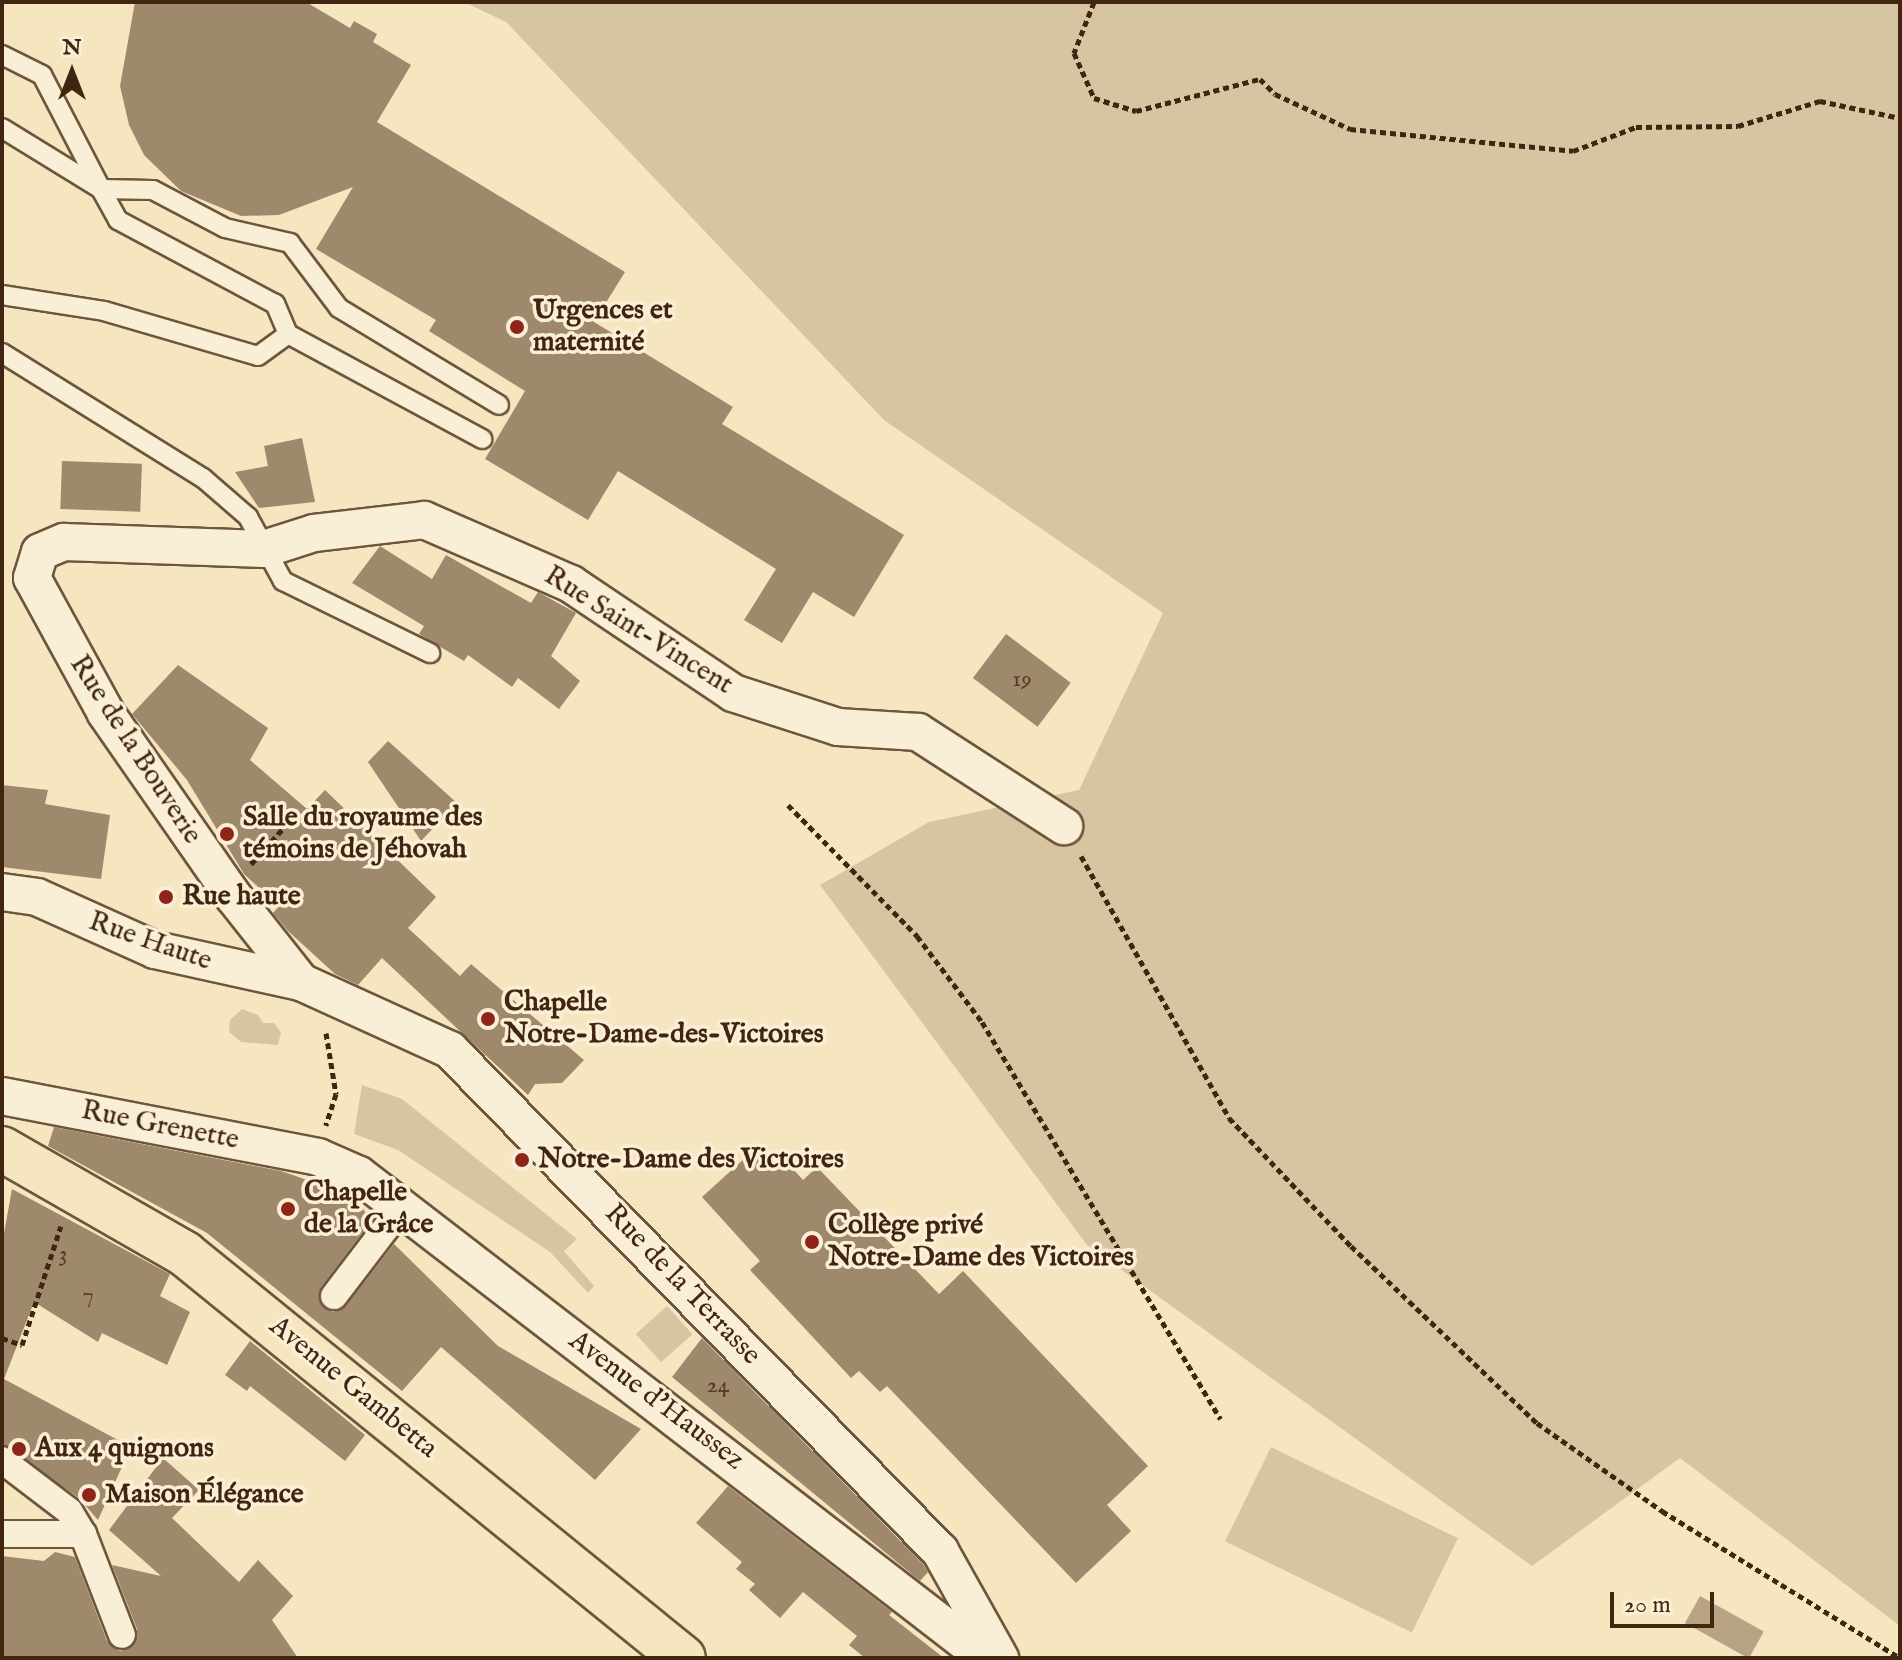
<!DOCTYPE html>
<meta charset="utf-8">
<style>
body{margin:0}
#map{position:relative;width:1902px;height:1660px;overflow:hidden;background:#f6e6c0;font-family:"IM FELL English",serif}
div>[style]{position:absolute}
.green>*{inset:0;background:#d7c5a2;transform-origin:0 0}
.water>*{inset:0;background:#b8a484;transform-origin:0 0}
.building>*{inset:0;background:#9f896c;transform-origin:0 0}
.path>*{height:5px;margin-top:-2.5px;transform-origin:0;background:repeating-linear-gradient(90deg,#412510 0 6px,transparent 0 10px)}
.roads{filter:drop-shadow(2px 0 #6e553c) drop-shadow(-2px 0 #6e553c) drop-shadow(0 2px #6e553c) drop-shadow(0 -2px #6e553c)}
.service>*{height:18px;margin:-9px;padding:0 9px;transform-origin:9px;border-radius:9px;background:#f9efd6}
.pedestrian>*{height:26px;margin:-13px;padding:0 13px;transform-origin:13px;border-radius:13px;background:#f9efd6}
.minor>*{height:36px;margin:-18px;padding:0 18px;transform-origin:18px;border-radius:18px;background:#f9efd6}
.primary>*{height:44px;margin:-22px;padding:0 22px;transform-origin:22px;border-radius:22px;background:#f6e6c0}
.dots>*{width:22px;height:22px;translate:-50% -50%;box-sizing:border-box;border:4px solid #f9efd6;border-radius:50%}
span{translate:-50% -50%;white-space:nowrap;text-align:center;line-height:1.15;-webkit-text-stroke:7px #f9efd6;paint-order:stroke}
.number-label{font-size:24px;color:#583e27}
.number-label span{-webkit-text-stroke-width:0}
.poi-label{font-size:28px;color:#412510;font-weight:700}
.left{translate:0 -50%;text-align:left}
.street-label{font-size:28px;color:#412510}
.frame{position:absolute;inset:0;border:4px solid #412510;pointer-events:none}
.north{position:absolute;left:32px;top:32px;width:80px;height:80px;-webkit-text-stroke:6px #f9efd6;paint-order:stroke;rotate:0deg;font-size:22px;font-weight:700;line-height:32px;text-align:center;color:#412510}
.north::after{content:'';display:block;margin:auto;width:28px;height:36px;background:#412510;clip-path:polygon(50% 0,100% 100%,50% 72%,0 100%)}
.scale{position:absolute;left:1610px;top:1592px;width:104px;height:36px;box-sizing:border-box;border:4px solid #412510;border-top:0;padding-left:10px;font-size:24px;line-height:28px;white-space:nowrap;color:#412510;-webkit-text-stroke:6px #f9efd6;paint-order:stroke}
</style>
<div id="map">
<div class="green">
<i style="clip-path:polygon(464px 2px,1900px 2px,1900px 1626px,1680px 1458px,1532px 1566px,1087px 1245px,820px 885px,929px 822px,1079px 790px,1163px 613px,884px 420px,506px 22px)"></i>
<i style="clip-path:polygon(242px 1009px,258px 1015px,263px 1023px,274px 1023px,281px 1032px,278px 1045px,241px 1042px,229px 1032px,230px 1020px)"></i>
<i style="clip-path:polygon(362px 1085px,402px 1099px,577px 1239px,564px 1251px,594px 1286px,588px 1293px,550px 1252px,398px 1150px,354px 1134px)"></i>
<i style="left:667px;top:1306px;width:38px;height:42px;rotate:48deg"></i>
<i style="left:1271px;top:1447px;width:208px;height:105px;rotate:26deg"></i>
</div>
<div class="water">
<i style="left:1700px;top:1596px;width:73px;height:31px;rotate:29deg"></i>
</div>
<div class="building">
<i style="clip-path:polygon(135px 2px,306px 2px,350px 28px,354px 21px,377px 34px,373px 42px,411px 65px,377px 122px,625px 272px,594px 322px,733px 407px,722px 424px,904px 535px,854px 617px,813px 592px,782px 643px,744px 620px,776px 569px,618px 471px,588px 520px,485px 459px,525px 391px,429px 331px,436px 320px,316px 249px,353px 187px,279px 215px,241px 216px,181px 191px,144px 155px,129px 125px,120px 86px)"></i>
<i style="clip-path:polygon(302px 438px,315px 502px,259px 508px,235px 472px,268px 466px,264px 446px)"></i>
<i style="left:62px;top:461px;width:80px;height:48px;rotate:2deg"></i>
<i style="clip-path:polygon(380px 546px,432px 579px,446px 555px,531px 603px,538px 592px,576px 613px,551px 656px,580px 681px,559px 709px,518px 678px,512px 687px,468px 655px,464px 661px,419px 634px,424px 626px,352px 583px)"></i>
<i style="left:1006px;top:634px;width:81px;height:55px;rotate:37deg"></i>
<i style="clip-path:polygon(178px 665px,268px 728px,250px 760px,307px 809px,325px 790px,436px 897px,408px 928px,460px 976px,471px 964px,584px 1060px,562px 1083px,535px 1084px,528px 1095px,382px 958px,358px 985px,335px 974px,288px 931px,273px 913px,279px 906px,244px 874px,187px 780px,132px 714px)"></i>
<i style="clip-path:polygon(388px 741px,457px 803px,421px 841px,368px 762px)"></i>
<i style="clip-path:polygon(2px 785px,48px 790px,45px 804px,110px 815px,101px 879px,2px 867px)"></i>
<i style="clip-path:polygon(54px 1127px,281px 1171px,351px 1195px,372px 1220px,321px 1287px,324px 1308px,333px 1312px,346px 1306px,394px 1244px,498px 1346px,641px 1429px,595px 1480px,441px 1347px,402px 1391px,207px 1233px,48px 1146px)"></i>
<i style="clip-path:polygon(756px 1148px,769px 1161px,778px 1152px,803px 1180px,817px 1167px,939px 1294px,963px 1271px,1148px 1466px,1107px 1505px,1131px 1531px,1076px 1583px,887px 1386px,880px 1392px,859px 1371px,851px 1378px,750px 1270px,760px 1261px,702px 1197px)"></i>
<i style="clip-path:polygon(12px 1189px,170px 1274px,160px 1296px,190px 1312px,167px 1365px,102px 1333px,98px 1342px,34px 1302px,4px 1379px,131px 1447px,98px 1520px,79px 1498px,2px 1444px,2px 1244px)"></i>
<i style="clip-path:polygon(702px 1338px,923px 1564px,928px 1572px,920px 1581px,672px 1377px)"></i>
<i style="clip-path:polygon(250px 1341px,365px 1435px,345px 1461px,250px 1386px,247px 1391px,225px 1375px)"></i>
<i style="clip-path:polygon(163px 1458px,199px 1490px,172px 1518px,239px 1582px,258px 1560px,293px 1596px,272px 1620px,298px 1658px,2px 1658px,2px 1556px,44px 1561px,55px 1552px,75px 1557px,107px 1641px,120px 1651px,135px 1644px,137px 1629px,112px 1565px,161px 1576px,109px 1530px)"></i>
<i style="clip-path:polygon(728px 1486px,892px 1612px,889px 1615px,944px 1658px,865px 1658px,849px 1645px,857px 1636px,803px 1592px,780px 1618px,749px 1590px,755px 1584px,736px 1569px,742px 1562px,696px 1523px)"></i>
</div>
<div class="path">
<i style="left:1094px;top:2px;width:55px;rotate:111.4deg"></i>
<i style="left:1074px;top:53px;width:49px;rotate:66deg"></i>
<i style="left:1094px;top:98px;width:44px;rotate:17.2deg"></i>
<i style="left:1136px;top:111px;width:128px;rotate:-14.5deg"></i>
<i style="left:1260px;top:79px;width:21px;rotate:45deg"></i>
<i style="left:1275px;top:94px;width:83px;rotate:25deg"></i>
<i style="left:1350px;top:129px;width:224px;rotate:5.6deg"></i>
<i style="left:1573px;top:151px;width:67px;rotate:-20.9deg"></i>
<i style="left:1636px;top:127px;width:102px;rotate:-0.6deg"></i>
<i style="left:1738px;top:126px;width:86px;rotate:-17deg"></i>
<i style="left:1820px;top:101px;width:82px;rotate:12deg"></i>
<i style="left:788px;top:805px;width:184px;rotate:45.4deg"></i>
<i style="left:917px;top:936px;width:108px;rotate:52.9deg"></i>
<i style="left:982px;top:1022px;width:463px;rotate:59deg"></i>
<i style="left:1081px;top:856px;width:301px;rotate:60.5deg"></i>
<i style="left:1229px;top:1118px;width:177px;rotate:46.4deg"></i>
<i style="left:1351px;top:1246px;width:257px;rotate:43.6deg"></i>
<i style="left:1537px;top:1423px;width:153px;rotate:35.1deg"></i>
<i style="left:1662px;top:1511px;width:280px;rotate:31.7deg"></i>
<i style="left:251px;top:864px;width:69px;rotate:-48deg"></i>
<i style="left:326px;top:1033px;width:62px;rotate:80.7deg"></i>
<i style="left:336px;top:1094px;width:33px;rotate:108deg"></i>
<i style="left:2px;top:1338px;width:21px;rotate:19deg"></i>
<i style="left:22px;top:1345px;width:125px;rotate:-71.9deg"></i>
</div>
<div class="roads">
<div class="service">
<i style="left:2px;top:55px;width:45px;rotate:26.6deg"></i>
<i style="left:42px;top:75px;width:128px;rotate:62.6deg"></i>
<i style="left:101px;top:189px;width:116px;rotate:-148.4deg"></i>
<i style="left:101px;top:189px;width:52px;rotate:1.1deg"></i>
<i style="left:153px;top:190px;width:81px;rotate:27.8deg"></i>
<i style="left:225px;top:228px;width:67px;rotate:13deg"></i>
<i style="left:290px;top:243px;width:81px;rotate:53deg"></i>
<i style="left:339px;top:308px;width:187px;rotate:31.2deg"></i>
<i style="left:2px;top:295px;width:103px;rotate:8.9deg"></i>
<i style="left:104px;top:311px;width:160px;rotate:16.3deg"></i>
<i style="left:258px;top:356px;width:37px;rotate:-36deg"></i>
<i style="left:288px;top:334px;width:33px;rotate:-113deg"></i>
<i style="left:275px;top:304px;width:178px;rotate:-151.9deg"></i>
<i style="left:118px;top:220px;width:35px;rotate:-119deg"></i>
<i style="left:288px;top:334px;width:221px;rotate:28.4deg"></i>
<i style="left:2px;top:353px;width:237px;rotate:31.9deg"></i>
<i style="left:203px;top:478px;width:60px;rotate:40.9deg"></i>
<i style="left:248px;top:517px;width:73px;rotate:61.3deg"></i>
<i style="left:283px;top:581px;width:164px;rotate:26.1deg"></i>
</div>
<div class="pedestrian">
<i style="left:334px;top:1296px;width:112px;rotate:-52.6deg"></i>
<i style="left:2px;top:1460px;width:84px;rotate:37.3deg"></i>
<i style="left:69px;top:1511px;width:27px;rotate:59deg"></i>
<i style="left:83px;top:1534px;width:108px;rotate:68.9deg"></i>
<i style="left:2px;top:1534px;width:81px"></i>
</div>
<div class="minor">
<i style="left:2px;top:892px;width:35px;rotate:8deg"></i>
<i style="left:37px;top:897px;width:129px;rotate:24.2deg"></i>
<i style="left:155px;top:950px;width:149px;rotate:12.4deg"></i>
<i style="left:301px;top:982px;width:164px;rotate:24.5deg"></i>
<i style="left:450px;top:1050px;width:701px;rotate:45.64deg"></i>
<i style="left:940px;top:1551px;width:123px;rotate:60.7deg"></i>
<i style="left:301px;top:982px;width:110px;rotate:-128.3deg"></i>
<i style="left:233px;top:896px;width:223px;rotate:-124.8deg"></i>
<i style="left:106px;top:713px;width:154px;rotate:-118.7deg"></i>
<i style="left:32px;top:578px;width:27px;rotate:-73deg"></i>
<i style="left:40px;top:552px;width:26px;rotate:-23deg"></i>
<i style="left:64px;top:542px;width:200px;rotate:2deg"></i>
<i style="left:264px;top:549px;width:52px;rotate:-17.7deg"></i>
<i style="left:314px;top:533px;width:111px;rotate:-6.7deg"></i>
<i style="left:424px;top:520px;width:160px;rotate:23.5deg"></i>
<i style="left:571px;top:584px;width:195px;rotate:33.9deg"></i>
<i style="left:733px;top:693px;width:110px;rotate:17.9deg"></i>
<i style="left:838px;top:727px;width:80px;rotate:3.6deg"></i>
<i style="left:918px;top:732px;width:174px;rotate:32.8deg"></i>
<i style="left:2px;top:1096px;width:322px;rotate:10.9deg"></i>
<i style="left:318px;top:1157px;width:45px;rotate:23.7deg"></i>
<i style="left:359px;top:1175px;width:791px;rotate:37.61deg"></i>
</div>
<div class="primary">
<i style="left:2px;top:1149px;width:211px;rotate:29.8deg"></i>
<i style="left:185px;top:1254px;width:641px;rotate:39.05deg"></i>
</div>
</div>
<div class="dots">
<i style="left:517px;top:327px;background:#8f2418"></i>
<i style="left:227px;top:834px;background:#8f2418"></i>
<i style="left:166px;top:897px;background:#8f2418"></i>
<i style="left:488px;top:1019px;background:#8f2418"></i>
<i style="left:522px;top:1160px;background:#8f2418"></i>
<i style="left:288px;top:1209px;background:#8f2418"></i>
<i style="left:812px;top:1242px;background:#8f2418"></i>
<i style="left:19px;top:1449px;background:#8f2418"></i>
<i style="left:89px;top:1495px;background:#8f2418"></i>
</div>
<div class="number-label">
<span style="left:1022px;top:680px">19</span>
<span style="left:63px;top:1255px">3</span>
<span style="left:88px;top:1296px">7</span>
<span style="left:718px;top:1386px">24</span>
</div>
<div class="poi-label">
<span class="left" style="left:533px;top:327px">Urgences et<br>maternité</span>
<span class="left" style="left:243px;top:834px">Salle du royaume des<br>témoins de Jéhovah</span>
<span class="left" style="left:182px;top:897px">Rue haute</span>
<span class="left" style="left:504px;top:1019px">Chapelle<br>Notre-Dame-des-Victoires</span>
<span class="left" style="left:538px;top:1160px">Notre-Dame des Victoires</span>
<span class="left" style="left:304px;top:1209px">Chapelle<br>de la Grâce</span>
<span class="left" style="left:828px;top:1242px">Collège privé<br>Notre-Dame des Victoires</span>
<span class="left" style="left:35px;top:1449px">Aux 4 quignons</span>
<span class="left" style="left:105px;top:1495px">Maison Élégance</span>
</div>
<div class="street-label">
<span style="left:638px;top:631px;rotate:32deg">Rue Saint-Vincent</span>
<span style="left:135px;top:750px;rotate:57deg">Rue de la Bouverie</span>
<span style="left:150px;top:942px;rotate:19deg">Rue Haute</span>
<span style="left:160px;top:1126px;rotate:11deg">Rue Grenette</span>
<span style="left:682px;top:1285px;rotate:46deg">Rue de la Terrasse</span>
<span style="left:353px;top:1388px;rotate:39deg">Avenue Gambetta</span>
<span style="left:656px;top:1401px;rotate:37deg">Avenue d'Haussez</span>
</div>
<div class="frame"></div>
<div class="north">N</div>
<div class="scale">20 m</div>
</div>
